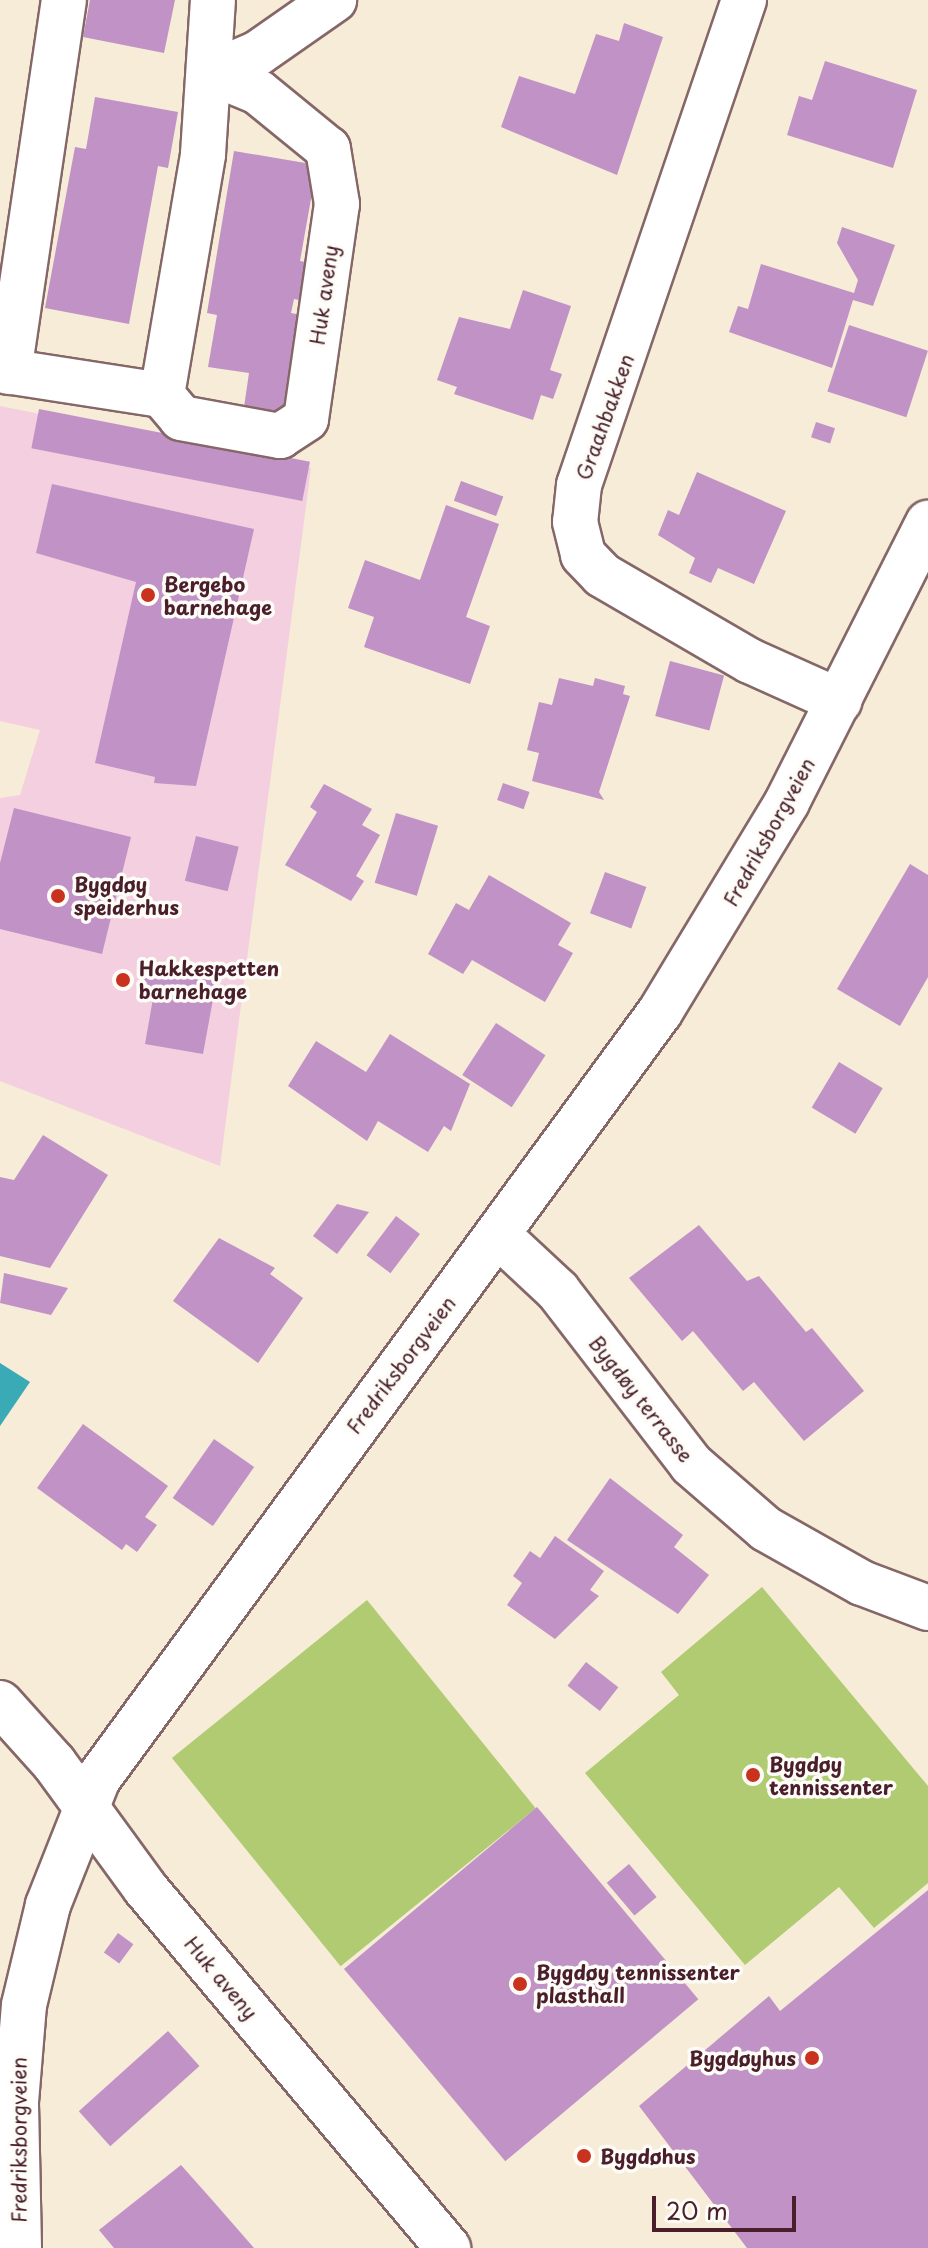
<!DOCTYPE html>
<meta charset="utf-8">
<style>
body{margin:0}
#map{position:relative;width:928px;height:2248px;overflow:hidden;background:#f6ecd8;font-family:"Playpen Sans",sans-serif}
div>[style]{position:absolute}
.built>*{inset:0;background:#f3cfdf}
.green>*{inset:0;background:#b0cb71;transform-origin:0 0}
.water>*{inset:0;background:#3aaab7}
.building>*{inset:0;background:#c092c6;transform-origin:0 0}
.roads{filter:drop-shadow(2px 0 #866768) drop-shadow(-2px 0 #866768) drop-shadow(0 2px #866768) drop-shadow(0 -2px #866768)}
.minor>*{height:44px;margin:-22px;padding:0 22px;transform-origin:22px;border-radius:22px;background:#fff}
.dots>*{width:22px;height:22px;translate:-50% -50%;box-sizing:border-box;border:4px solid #fdfcf7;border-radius:50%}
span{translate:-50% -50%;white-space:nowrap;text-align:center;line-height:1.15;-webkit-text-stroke:7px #fdfcf7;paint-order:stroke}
.street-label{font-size:20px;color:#4a1f2b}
.poi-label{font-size:20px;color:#4a1f2b;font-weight:700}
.left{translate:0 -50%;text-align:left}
.right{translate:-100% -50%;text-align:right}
.scale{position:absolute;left:652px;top:2196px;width:144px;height:36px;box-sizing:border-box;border:4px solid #4a1f2b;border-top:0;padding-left:10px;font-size:24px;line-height:28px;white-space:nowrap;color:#4a1f2b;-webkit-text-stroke:6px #fdfcf7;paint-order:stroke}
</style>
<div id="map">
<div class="built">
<i style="clip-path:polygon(0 406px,311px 468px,220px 1166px,0 1081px,0 798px,20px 795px,40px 730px,0 721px)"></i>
</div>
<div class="green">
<i style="clip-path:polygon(762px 1587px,928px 1786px,928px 1883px,874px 1928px,839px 1887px,745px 1965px,585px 1773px,679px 1695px,661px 1672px)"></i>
<i style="left:367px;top:1600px;width:268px;height:251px;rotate:51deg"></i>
</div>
<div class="water">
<i style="clip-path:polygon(0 1363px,30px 1382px,0 1426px)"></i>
</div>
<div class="building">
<i style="clip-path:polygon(90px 0,175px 0,164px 53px,83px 37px)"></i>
<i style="clip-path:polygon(624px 23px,663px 37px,617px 175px,501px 127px,519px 76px,575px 94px,596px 34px,619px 41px)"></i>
<i style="clip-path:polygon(825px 61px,917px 90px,893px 168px,787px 135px,799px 96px,812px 100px)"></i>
<i style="clip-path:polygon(95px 97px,178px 112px,168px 168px,158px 166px,129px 324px,45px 308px,75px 147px,86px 149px)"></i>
<i style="clip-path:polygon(234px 151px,317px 165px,300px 261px,321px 265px,304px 301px,294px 299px,291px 313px,301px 315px,292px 415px,244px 407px,249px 373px,208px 367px,217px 315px,207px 313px)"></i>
<i style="clip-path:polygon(842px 227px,895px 245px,873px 306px,853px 300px,832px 368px,729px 332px,738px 306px,748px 309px,761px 264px,854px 293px,858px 280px,837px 243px)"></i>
<i style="clip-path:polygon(523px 290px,571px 306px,550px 370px,562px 374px,553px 399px,541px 395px,533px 420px,454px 394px,457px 387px,437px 380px,459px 317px,510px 329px)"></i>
<i style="left:849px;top:325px;width:83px;height:70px;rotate:18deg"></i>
<i style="left:39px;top:409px;width:276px;height:40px;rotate:11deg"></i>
<i style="left:816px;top:422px;width:20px;height:16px;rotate:18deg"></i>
<i style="clip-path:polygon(697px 472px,786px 511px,754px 584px,718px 568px,711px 583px,689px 573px,695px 558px,658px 535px,668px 510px,679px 515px)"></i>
<i style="left:461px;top:481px;width:45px;height:21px;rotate:20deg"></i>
<i style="clip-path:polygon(52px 484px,254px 529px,196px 786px,154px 783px,155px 777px,95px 763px,136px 582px,36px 553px)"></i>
<i style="clip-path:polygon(446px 505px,499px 524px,466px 617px,490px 626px,470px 684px,364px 647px,374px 617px,348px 608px,365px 560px,420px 580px)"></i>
<i style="left:670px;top:661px;width:56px;height:57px;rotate:15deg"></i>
<i style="clip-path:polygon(559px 678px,593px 686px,595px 678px,625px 686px,623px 694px,630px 696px,599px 792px,604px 800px,532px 781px,539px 753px,527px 750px,539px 702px,552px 705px)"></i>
<i style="left:503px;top:783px;width:28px;height:18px;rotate:19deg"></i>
<i style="clip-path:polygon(324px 784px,372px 809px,362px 825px,380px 835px,356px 876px,364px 881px,351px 901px,285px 865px,317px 812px,310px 807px)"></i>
<i style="clip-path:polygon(14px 808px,131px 837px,102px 954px,0 929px,0 863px)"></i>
<i style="left:396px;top:813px;width:44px;height:73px;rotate:17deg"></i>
<i style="left:196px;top:836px;width:44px;height:46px;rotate:14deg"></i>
<i style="clip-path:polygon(910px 864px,928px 875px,928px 977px,900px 1026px,837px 989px)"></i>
<i style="left:605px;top:872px;width:44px;height:44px;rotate:20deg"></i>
<i style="clip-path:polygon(489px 875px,571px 923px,558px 945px,573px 953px,545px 1002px,472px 960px,463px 974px,428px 954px,456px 903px,469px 910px)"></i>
<i style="clip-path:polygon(159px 962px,218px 972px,203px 1054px,145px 1044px,154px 993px,143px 978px)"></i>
<i style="left:496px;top:1023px;width:59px;height:62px;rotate:33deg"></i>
<i style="clip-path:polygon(390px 1034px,470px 1084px,451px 1131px,444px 1126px,428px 1152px,378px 1121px,367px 1141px,288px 1086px,316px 1041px,366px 1072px)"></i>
<i style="left:839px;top:1062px;width:51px;height:53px;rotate:31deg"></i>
<i style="clip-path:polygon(43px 1135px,108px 1175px,50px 1268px,0 1256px,0 1177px,14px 1180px)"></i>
<i style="clip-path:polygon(337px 1204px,369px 1212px,337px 1254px,313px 1236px)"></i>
<i style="left:396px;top:1216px;width:30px;height:49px;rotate:37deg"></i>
<i style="clip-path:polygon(699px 1225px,747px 1281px,759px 1276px,806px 1332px,812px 1328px,864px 1391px,804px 1441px,754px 1382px,743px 1391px,693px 1331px,682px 1341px,629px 1278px)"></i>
<i style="clip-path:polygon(219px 1238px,275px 1268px,270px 1274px,303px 1298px,258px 1363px,173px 1301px)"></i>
<i style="clip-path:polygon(4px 1273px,68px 1288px,51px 1315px,0 1303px)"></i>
<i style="clip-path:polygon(83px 1424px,168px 1486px,145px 1517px,157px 1525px,137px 1552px,126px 1544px,122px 1550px,37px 1488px)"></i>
<i style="left:214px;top:1439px;width:49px;height:72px;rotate:35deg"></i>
<i style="clip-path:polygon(610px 1478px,683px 1535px,674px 1547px,709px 1575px,678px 1614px,567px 1540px)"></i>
<i style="clip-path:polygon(555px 1536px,604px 1571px,590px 1590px,599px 1596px,555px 1639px,507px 1605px,522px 1583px,513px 1576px,530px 1551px,540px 1558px)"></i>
<i style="left:586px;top:1662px;width:41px;height:30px;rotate:38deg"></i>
<i style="left:537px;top:1807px;width:251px;height:252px;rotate:50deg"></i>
<i style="left:629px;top:1864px;width:43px;height:29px;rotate:50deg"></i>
<i style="clip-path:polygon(928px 1890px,928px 2248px,747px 2248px,639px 2106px,769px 1996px,780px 2011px)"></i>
<i style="left:118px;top:1933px;width:19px;height:24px;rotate:36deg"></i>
<i style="left:168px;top:2031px;width:47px;height:120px;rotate:48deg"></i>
<i style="clip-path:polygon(181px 2165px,213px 2201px,254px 2248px,114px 2248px,99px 2230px)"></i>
</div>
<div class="roads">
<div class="minor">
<i style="left:744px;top:0;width:512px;rotate:108.79deg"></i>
<i style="left:579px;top:485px;width:37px;rotate:96deg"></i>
<i style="left:575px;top:522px;width:34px;rotate:76deg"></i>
<i style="left:583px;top:555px;width:28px;rotate:46deg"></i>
<i style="left:602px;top:575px;width:171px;rotate:30.2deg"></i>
<i style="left:750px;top:661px;width:98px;rotate:24.2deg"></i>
<i style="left:212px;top:73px;width:50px;rotate:-23.5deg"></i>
<i style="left:258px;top:53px;width:93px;rotate:-34.9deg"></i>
<i style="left:0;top:370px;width:164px;rotate:8.8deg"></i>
<i style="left:162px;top:395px;width:244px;rotate:-80.3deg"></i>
<i style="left:203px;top:154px;width:154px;rotate:-86.3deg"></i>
<i style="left:9px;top:372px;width:376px;rotate:-81.6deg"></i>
<i style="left:162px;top:395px;width:30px;rotate:50deg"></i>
<i style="left:181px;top:418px;width:101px;rotate:10.3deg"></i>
<i style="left:280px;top:436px;width:31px;rotate:-33deg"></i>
<i style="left:306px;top:419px;width:217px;rotate:-81.8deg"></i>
<i style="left:337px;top:204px;width:56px;rotate:-99.3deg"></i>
<i style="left:328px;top:149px;width:90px;rotate:-140.8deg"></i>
<i style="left:258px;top:92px;width:50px;rotate:-157.6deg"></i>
<i style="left:498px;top:1235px;width:82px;rotate:43deg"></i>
<i style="left:558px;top:1291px;width:218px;rotate:52.4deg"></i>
<i style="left:691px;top:1464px;width:99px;rotate:40.9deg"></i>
<i style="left:766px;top:1529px;width:110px;rotate:29.4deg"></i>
<i style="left:862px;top:1583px;width:71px;rotate:20.7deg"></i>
<i style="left:0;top:1703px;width:81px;rotate:48deg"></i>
<i style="left:54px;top:1763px;width:155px;rotate:53.9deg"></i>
<i style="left:145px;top:1888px;width:471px;rotate:49.9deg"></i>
<i style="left:19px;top:2248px;width:146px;rotate:-91.2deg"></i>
<i style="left:16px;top:2102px;width:97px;rotate:-85.3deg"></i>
<i style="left:24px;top:2005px;width:103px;rotate:-76.5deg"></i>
<i style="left:48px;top:1905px;width:136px;rotate:-68.4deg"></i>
<i style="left:98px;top:1779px;width:951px;rotate:-53.77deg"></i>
<i style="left:660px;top:1012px;width:245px;rotate:-58.8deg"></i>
<i style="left:787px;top:802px;width:313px;rotate:-63.2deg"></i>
</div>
</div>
<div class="dots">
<i style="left:148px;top:595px;background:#c8321e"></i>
<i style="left:58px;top:896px;background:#c8321e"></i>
<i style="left:123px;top:980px;background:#c8321e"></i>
<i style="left:753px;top:1775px;background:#c8321e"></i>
<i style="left:520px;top:1984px;background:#c8321e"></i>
<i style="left:812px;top:2058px;background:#c8321e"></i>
<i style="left:584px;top:2156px;background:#c8321e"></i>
</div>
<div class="street-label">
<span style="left:324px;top:295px;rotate:-82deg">Huk aveny</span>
<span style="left:605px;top:417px;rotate:-70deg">Graahbakken</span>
<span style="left:769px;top:832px;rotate:-61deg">Fredriksborgveien</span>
<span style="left:401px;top:1365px;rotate:-53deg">Fredriksborgveien</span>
<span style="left:641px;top:1399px;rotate:52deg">Bygdøy terrasse</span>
<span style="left:221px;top:1978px;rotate:50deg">Huk aveny</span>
<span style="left:19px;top:2140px;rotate:-90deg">Fredriksborgveien</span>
</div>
<div class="poi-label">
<span class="left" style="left:164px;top:596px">Bergebo<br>barnehage</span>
<span class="left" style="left:74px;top:896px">Bygdøy<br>speiderhus</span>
<span class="left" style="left:139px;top:980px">Hakkespetten<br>barnehage</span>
<span class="left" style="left:769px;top:1776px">Bygdøy<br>tennissenter</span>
<span class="left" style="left:536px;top:1984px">Bygdøy tennissenter<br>plasthall</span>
<span class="right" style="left:796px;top:2058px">Bygdøyhus</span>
<span class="left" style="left:600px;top:2156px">Bygdøhus</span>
</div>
<div class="scale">20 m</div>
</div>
